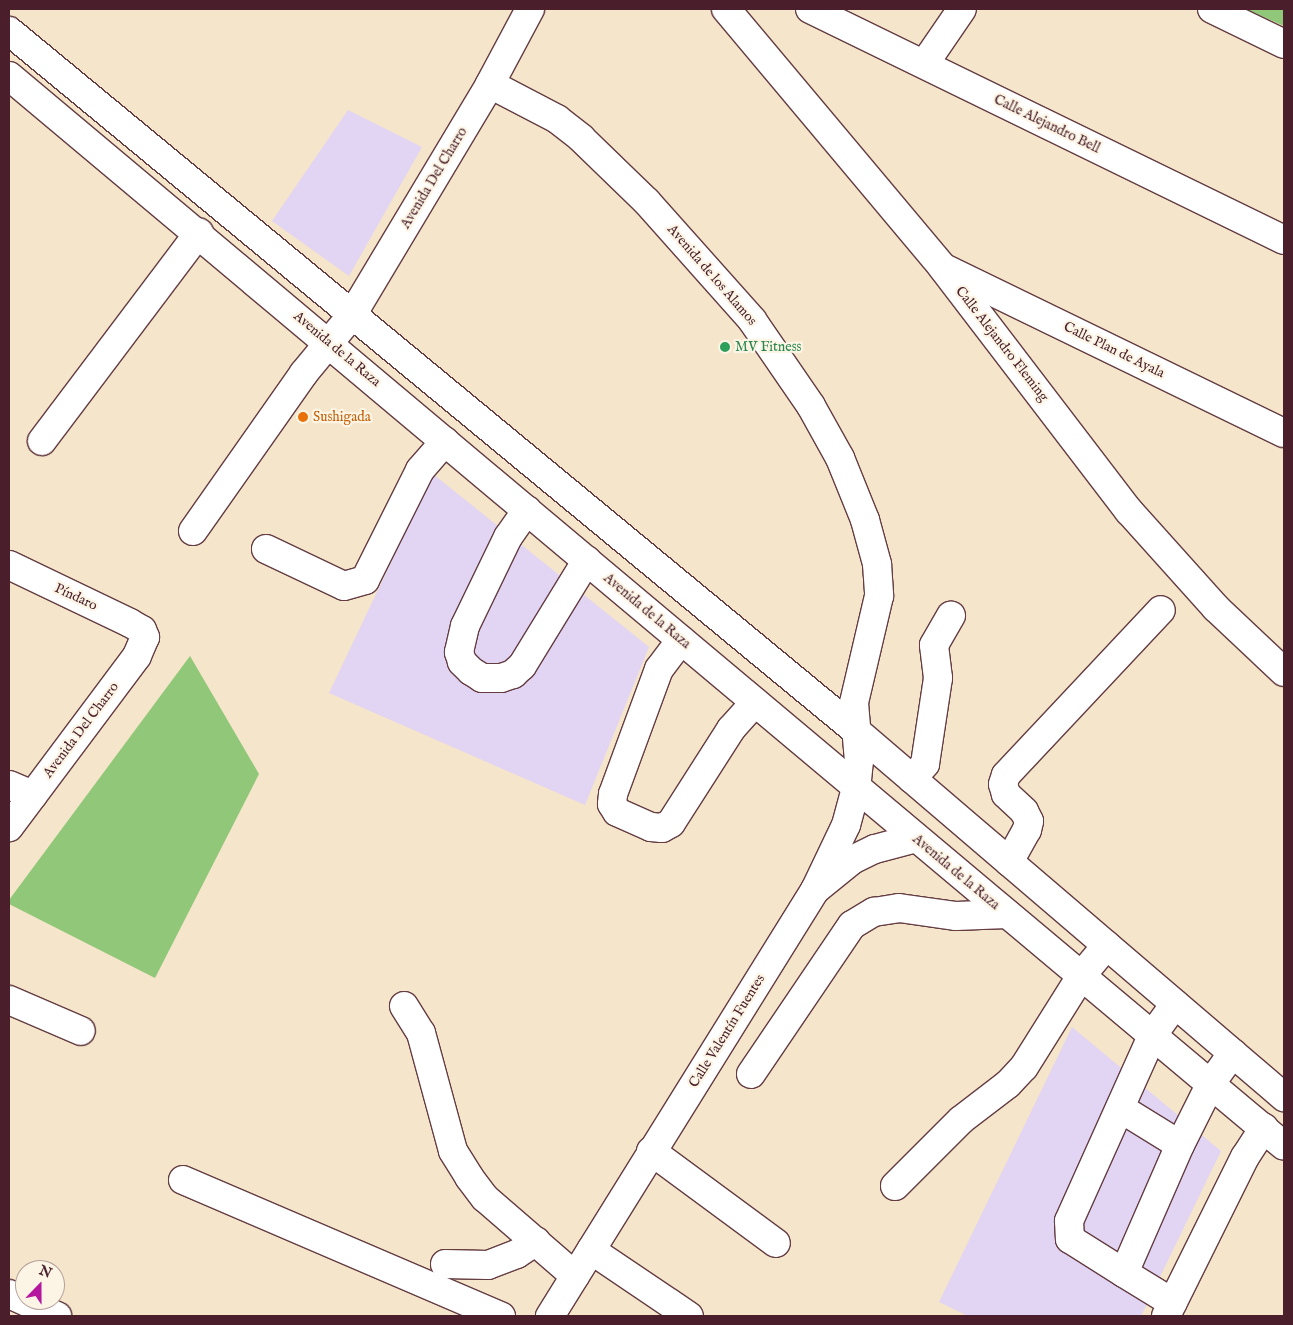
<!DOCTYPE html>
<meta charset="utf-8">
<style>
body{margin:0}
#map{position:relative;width:1293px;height:1325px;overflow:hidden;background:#f5e5ca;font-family:"IM FELL English",serif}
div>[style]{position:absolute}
.built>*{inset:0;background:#e2d4f3}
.green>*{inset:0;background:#90c779}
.roads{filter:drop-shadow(1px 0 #643d43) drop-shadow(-1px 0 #643d43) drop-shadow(0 1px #643d43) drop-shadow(0 -1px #643d43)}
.minor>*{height:28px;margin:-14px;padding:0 14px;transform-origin:14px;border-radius:14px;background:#fff}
.major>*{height:28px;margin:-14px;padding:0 14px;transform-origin:14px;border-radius:14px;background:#fff}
.dots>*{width:14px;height:14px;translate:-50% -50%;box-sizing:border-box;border:2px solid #fcf5e5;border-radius:50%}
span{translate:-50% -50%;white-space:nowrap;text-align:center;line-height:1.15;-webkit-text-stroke:4.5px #fcf5e5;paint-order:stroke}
.street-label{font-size:14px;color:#4a1f2b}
.leisure-label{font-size:14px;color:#27864d}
.left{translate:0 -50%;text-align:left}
.food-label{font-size:14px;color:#c56008}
.frame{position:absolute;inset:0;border:10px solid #4a1f2b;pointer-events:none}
.north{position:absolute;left:15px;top:1260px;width:50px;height:50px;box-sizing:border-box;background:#fcf5e5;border:1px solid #b59f9b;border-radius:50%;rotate:22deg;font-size:14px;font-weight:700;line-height:20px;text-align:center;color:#4a1f2b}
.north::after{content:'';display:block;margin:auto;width:18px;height:22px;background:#b5179e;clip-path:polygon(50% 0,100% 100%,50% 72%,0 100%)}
</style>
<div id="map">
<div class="built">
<i style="clip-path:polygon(348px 110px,422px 147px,349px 276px,272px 221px)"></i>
<i style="clip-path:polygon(433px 474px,649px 647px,585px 805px,329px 693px)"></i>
<i style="clip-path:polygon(1072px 1027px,1221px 1151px,1141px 1316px,968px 1316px,939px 1302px)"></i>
</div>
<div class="green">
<i style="clip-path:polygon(1246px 9px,1284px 9px,1284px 26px)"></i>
<i style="clip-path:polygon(190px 656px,259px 774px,155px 978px,9px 904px,9px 900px)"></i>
</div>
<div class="roads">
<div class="minor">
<i style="left:726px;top:9px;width:338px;rotate:50deg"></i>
<i style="left:943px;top:268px;width:306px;rotate:52.6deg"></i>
<i style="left:1129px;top:511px;width:130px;rotate:48.1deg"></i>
<i style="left:1216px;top:608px;width:93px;rotate:43.3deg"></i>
<i style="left:810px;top:9px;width:527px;rotate:25.98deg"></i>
<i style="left:1212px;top:9px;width:80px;rotate:25.9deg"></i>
<i style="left:925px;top:63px;width:65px;rotate:-55.6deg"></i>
<i style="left:490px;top:84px;width:76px;rotate:27.6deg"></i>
<i style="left:557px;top:119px;width:31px;rotate:38deg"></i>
<i style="left:581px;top:138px;width:92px;rotate:44.1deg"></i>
<i style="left:647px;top:202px;width:158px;rotate:48.3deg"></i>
<i style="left:752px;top:320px;width:104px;rotate:55.5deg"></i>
<i style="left:811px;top:406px;width:60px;rotate:60.9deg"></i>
<i style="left:840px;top:458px;width:67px;rotate:68deg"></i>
<i style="left:865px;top:520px;width:46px;rotate:74.7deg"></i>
<i style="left:877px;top:564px;width:32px;rotate:86deg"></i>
<i style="left:879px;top:596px;width:110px;rotate:103.2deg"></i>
<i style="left:854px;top:703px;width:58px;rotate:85.1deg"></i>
<i style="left:859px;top:761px;width:27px;rotate:96deg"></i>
<i style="left:856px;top:788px;width:38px;rotate:105deg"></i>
<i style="left:846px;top:825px;width:72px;rotate:115.5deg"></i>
<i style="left:815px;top:890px;width:502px;rotate:121.88deg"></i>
<i style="left:948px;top:270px;width:373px;rotate:25.9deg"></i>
<i style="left:42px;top:441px;width:261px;rotate:-53deg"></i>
<i style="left:527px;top:510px;width:33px;rotate:125deg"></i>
<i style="left:508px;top:537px;width:99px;rotate:115.8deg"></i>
<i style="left:465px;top:626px;width:27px;rotate:103deg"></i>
<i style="left:459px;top:652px;width:10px;rotate:73deg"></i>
<i style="left:462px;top:662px;width:13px;rotate:45deg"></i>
<i style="left:471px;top:671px;width:13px;rotate:32deg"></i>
<i style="left:482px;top:678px;width:19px"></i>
<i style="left:501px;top:678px;width:13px;rotate:-18deg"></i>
<i style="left:513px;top:674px;width:12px;rotate:-42deg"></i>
<i style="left:522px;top:666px;width:124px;rotate:-58.5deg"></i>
<i style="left:193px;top:531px;width:193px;rotate:-54.9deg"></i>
<i style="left:304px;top:373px;width:75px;rotate:-50.4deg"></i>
<i style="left:352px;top:315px;width:269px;rotate:-59.1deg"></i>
<i style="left:490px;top:84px;width:85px;rotate:-61.9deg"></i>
<i style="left:266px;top:549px;width:86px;rotate:25.4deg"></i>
<i style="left:344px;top:586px;width:22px;rotate:-16deg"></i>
<i style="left:365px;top:580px;width:123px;rotate:-63.4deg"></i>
<i style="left:420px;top:470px;width:38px;rotate:-49deg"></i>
<i style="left:9px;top:565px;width:134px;rotate:25.6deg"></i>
<i style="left:130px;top:623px;width:14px;rotate:30deg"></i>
<i style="left:142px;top:630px;width:8px;rotate:67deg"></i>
<i style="left:145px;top:637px;width:21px;rotate:113deg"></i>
<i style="left:137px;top:656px;width:214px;rotate:126.8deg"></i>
<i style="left:681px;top:640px;width:36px;rotate:127deg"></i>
<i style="left:659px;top:669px;width:133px;rotate:110.2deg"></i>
<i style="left:613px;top:794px;width:10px;rotate:96deg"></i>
<i style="left:612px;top:804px;width:9px;rotate:58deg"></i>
<i style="left:617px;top:812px;width:37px;rotate:24deg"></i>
<i style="left:651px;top:827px;width:11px;rotate:5deg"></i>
<i style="left:662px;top:828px;width:10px;rotate:-29deg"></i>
<i style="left:671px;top:823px;width:112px;rotate:-57.4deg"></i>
<i style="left:731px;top:729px;width:36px;rotate:-48deg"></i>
<i style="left:912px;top:779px;width:20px;rotate:-49deg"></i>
<i style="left:925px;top:764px;width:87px;rotate:-81.4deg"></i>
<i style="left:938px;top:678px;width:33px;rotate:-97deg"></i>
<i style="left:934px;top:645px;width:34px;rotate:-60deg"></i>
<i style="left:9px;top:785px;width:26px;rotate:23deg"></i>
<i style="left:1009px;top:862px;width:37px;rotate:-61deg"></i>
<i style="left:1027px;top:830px;width:9px;rotate:-77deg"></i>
<i style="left:1029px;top:821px;width:11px;rotate:-117deg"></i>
<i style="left:1024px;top:811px;width:25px;rotate:-137deg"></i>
<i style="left:1006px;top:794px;width:10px;rotate:-107deg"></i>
<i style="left:1003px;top:784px;width:9px;rotate:-72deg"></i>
<i style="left:1006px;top:775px;width:226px;rotate:-46.8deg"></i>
<i style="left:9px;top:1000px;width:78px;rotate:23.3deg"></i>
<i style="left:1175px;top:1004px;width:37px;rotate:126deg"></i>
<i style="left:1153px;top:1034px;width:205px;rotate:114.2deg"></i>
<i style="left:1069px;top:1221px;width:18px;rotate:87deg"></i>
<i style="left:1070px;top:1239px;width:64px;rotate:32.2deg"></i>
<i style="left:1124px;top:1273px;width:140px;rotate:-66.4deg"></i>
<i style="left:1180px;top:1145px;width:69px;rotate:-63.4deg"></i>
<i style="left:1211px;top:1083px;width:37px;rotate:-54deg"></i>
<i style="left:404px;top:1006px;width:32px;rotate:58deg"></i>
<i style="left:421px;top:1033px;width:122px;rotate:74.8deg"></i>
<i style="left:453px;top:1151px;width:31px;rotate:58deg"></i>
<i style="left:469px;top:1177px;width:26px;rotate:53deg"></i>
<i style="left:485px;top:1198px;width:119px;rotate:40.9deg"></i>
<i style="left:751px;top:1074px;width:180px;rotate:-55.9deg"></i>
<i style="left:852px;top:925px;width:26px;rotate:-31deg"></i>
<i style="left:874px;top:912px;width:25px;rotate:-9deg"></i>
<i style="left:899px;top:908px;width:58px;rotate:8deg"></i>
<i style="left:956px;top:916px;width:51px;rotate:-2.2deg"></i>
<i style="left:1120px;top:1108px;width:70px;rotate:31.7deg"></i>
<i style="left:651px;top:1151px;width:155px;rotate:36.4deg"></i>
<i style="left:183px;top:1180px;width:346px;rotate:23.2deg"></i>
<i style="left:895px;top:1186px;width:93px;rotate:-45deg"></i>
<i style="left:961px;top:1120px;width:59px;rotate:-37.5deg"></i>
<i style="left:1008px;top:1084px;width:23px;rotate:-47deg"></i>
<i style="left:1024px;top:1067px;width:107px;rotate:-57.9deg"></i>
<i style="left:1081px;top:976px;width:40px;rotate:-50deg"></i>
<i style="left:591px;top:1250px;width:118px;rotate:34deg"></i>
<i style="left:445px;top:1264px;width:43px;rotate:1.3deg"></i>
<i style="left:488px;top:1265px;width:31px;rotate:-21deg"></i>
<i style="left:517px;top:1254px;width:23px;rotate:-34deg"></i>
<i style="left:1124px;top:1273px;width:57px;rotate:31.5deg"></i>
<i style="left:9px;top:1294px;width:53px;rotate:24.6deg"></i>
<i style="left:1166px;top:1316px;width:178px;rotate:-63.6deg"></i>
<i style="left:1245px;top:1157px;width:35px;rotate:-57deg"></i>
</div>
<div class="major">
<i style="left:9px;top:31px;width:1097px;rotate:39.56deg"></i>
<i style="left:855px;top:730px;width:565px;rotate:40.55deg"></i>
<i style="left:9px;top:76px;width:1664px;rotate:40deg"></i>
<i style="left:815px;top:890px;width:48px;rotate:-39deg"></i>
<i style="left:852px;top:860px;width:25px;rotate:-26deg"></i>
<i style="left:875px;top:849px;width:42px;rotate:-15deg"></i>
</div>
</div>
<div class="dots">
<i style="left:725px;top:347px;background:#2e9e5b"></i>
<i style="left:303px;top:417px;background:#e8710a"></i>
</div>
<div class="street-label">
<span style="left:1047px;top:124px;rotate:26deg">Calle Alejandro Bell</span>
<span style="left:434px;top:178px;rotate:-59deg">Avenida Del Charro</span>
<span style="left:712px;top:275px;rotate:49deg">Avenida de los Alamos</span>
<span style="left:1002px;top:344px;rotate:52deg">Calle Alejandro Fleming</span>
<span style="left:337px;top:349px;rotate:40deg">Avenida de la Raza</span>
<span style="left:1114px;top:350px;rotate:26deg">Calle Plan de Ayala</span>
<span style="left:76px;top:597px;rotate:25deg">Píndaro</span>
<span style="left:647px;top:611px;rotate:40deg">Avenida de la Raza</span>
<span style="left:81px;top:730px;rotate:-53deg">Avenida Del Charro</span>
<span style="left:956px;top:872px;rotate:40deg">Avenida de la Raza</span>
<span style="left:727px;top:1031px;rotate:-58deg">Calle Valentín Fuentes</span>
</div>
<div class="leisure-label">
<span class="left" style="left:735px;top:347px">MV Fitness</span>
</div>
<div class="food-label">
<span class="left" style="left:313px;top:417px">Sushigada</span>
</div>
<div class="frame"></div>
<div class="north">N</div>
</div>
